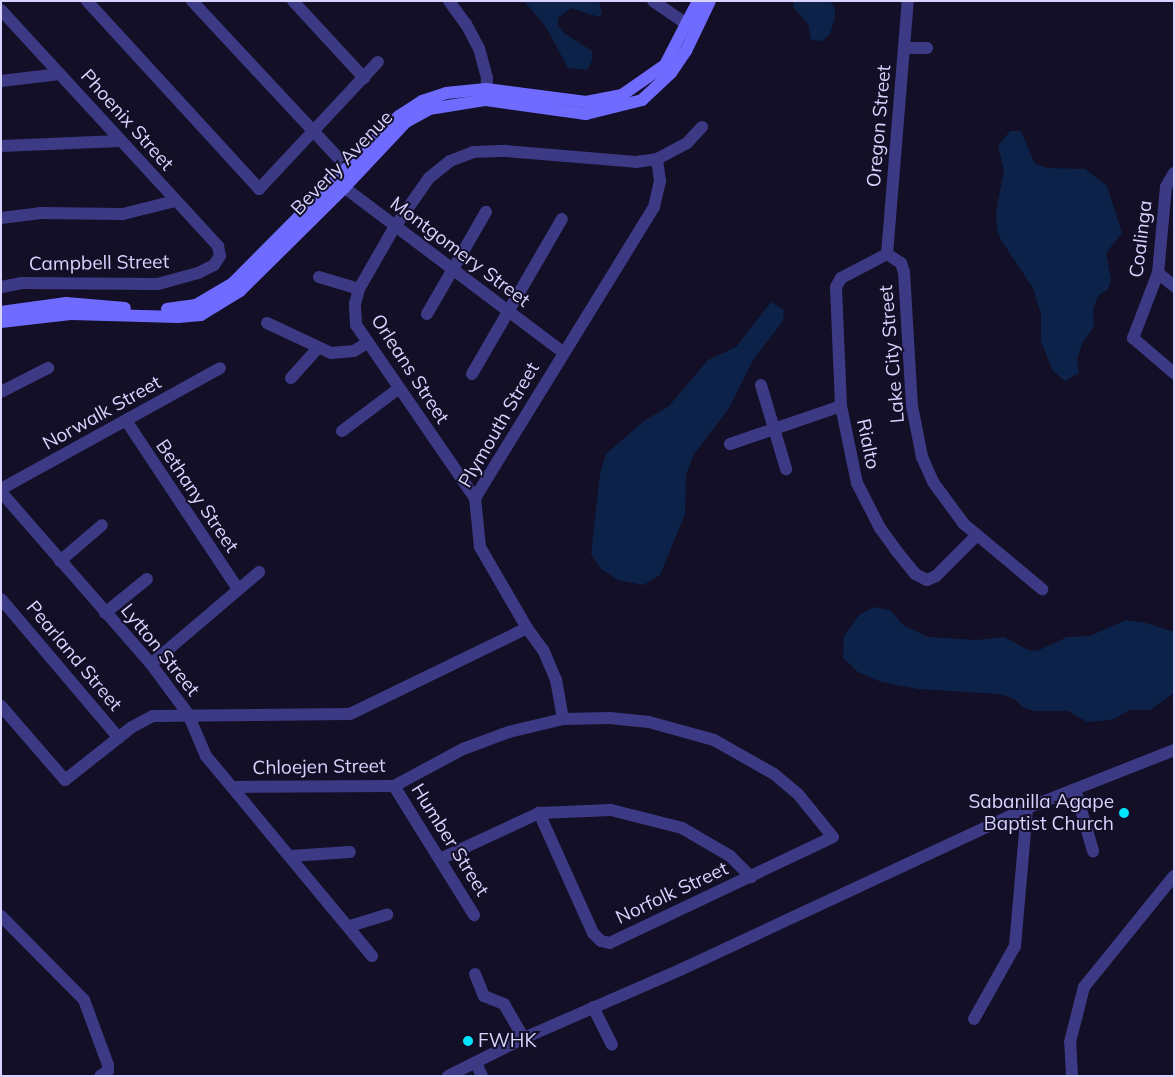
<!DOCTYPE html>
<style>
body{margin:0}
#map{position:relative;width:1175px;height:1077px;overflow:hidden;background:#130f26;font-family:Mulish,sans-serif}
div>[style]{position:absolute}
.water>*{inset:0;background:#0c2248}
.street>*{height:12px;margin:-6px;padding:0 6px;transform-origin:6px;border-radius:6px;background:#3d3a85}
.secondary>*{height:12px;margin:-6px;padding:0 6px;transform-origin:6px;border-radius:6px;background:#6f6bff}
.dots>*{width:14px;height:14px;translate:-50% -50%;box-sizing:border-box;border:2px solid #130f26;border-radius:50%}
span{translate:-50% -50%;white-space:nowrap;text-align:center;line-height:1.15;-webkit-text-stroke:4px #130f26;paint-order:stroke}
.street-label{font-size:19px;color:#d9d4ff}
.poi-label{font-size:19px;color:#d9d4ff}
.right{translate:-100% -50%;text-align:right}
.left{translate:0 -50%;text-align:left}
.frame{position:absolute;inset:0;border:2px solid #d9d4ff;pointer-events:none}
</style>
<div id="map">
<div class="water">
<i style="clip-path:polygon(524px 1px,599px 1px,602px 13px,599px 17px,571px 8px,558px 18px,558px 25px,564px 33px,592px 51px,592px 61px,587px 70px,568px 68px,546px 27px)"></i>
<i style="clip-path:polygon(794px 1px,830px 1px,835px 9px,835px 18px,830px 34px,822px 41px,811px 40px,808px 24px,793px 7px)"></i>
<i style="clip-path:polygon(1010px 131px,1021px 131px,1035px 164px,1047px 168px,1085px 169px,1107px 186px,1122px 233px,1106px 253px,1111px 279px,1108px 289px,1098px 296px,1093px 309px,1094px 326px,1082px 344px,1077px 360px,1079px 373px,1065px 381px,1052px 370px,1041px 341px,1041px 314px,1033px 288px,1001px 240px,997px 229px,996px 212px,1004px 170px,998px 146px)"></i>
<i style="clip-path:polygon(771px 302px,784px 310px,783px 321px,753px 360px,728px 410px,694px 454px,686px 475px,685px 514px,660px 575px,643px 585px,618px 580px,601px 569px,591px 554px,600px 473px,606px 454px,644px 421px,669px 406px,708px 360px,736px 347px)"></i>
<i style="clip-path:polygon(874px 607px,890px 610px,903px 625px,928px 637px,976px 640px,1004px 637px,1028px 650px,1037px 651px,1067px 637px,1090px 636px,1126px 620px,1146px 623px,1174px 632px,1174px 693px,1150px 710px,1131px 710px,1111px 720px,1087px 722px,1068px 711px,1035px 711px,1024px 708px,1013px 698px,998px 694px,918px 689px,881px 682px,858px 672px,843px 658px,844px 636px,859px 615px)"></i>
</div>
<div class="street">
<i style="left:87px;top:1px;width:255px;rotate:47.5deg"></i>
<i style="left:259px;top:189px;width:174px;rotate:-46.9deg"></i>
<i style="left:192px;top:1px;width:238px;rotate:47deg"></i>
<i style="left:293px;top:1px;width:105px;rotate:47.3deg"></i>
<i style="left:449px;top:1px;width:29px;rotate:54deg"></i>
<i style="left:466px;top:24px;width:27px;rotate:62deg"></i>
<i style="left:479px;top:48px;width:31px;rotate:75deg"></i>
<i style="left:487px;top:78px;width:21px;rotate:93deg"></i>
<i style="left:653px;top:1px;width:50px;rotate:34.3deg"></i>
<i style="left:1px;top:10px;width:321px;rotate:47.4deg"></i>
<i style="left:218px;top:246px;width:10px;rotate:79deg"></i>
<i style="left:220px;top:256px;width:11px;rotate:124deg"></i>
<i style="left:214px;top:265px;width:18px;rotate:153deg"></i>
<i style="left:198px;top:273px;width:41px;rotate:164.6deg"></i>
<i style="left:158px;top:284px;width:136px;rotate:-179.6deg"></i>
<i style="left:22px;top:283px;width:21px;rotate:169deg"></i>
<i style="left:905px;top:48px;width:22px"></i>
<i style="left:1px;top:81px;width:59px;rotate:-6.8deg"></i>
<i style="left:1px;top:146px;width:119px;rotate:-2.4deg"></i>
<i style="left:1174px;top:173px;width:16px;rotate:120deg"></i>
<i style="left:1166px;top:187px;width:86px;rotate:95.3deg"></i>
<i style="left:1158px;top:273px;width:70px;rotate:111deg"></i>
<i style="left:1133px;top:338px;width:54px;rotate:40.5deg"></i>
<i style="left:337px;top:182px;width:283px;rotate:37deg"></i>
<i style="left:1px;top:218px;width:38px;rotate:-7deg"></i>
<i style="left:39px;top:213px;width:84px;rotate:0.7deg"></i>
<i style="left:123px;top:214px;width:54px;rotate:-14deg"></i>
<i style="left:887px;top:254px;width:52px;rotate:152.4deg"></i>
<i style="left:841px;top:278px;width:10px;rotate:119deg"></i>
<i style="left:836px;top:287px;width:119px;rotate:87.6deg"></i>
<i style="left:841px;top:406px;width:79px;rotate:78.3deg"></i>
<i style="left:857px;top:483px;width:51px;rotate:62.9deg"></i>
<i style="left:880px;top:528px;width:26px;rotate:54deg"></i>
<i style="left:895px;top:549px;width:32px;rotate:51deg"></i>
<i style="left:915px;top:574px;width:13px;rotate:27deg"></i>
<i style="left:927px;top:580px;width:10px;rotate:-24deg"></i>
<i style="left:936px;top:576px;width:58px;rotate:-45deg"></i>
<i style="left:887px;top:254px;width:17px;rotate:33deg"></i>
<i style="left:901px;top:263px;width:9px;rotate:72deg"></i>
<i style="left:904px;top:272px;width:134px;rotate:86.6deg"></i>
<i style="left:912px;top:406px;width:52px;rotate:78.9deg"></i>
<i style="left:922px;top:457px;width:27px;rotate:66deg"></i>
<i style="left:933px;top:482px;width:52px;rotate:53.6deg"></i>
<i style="left:964px;top:524px;width:102px;rotate:39.8deg"></i>
<i style="left:887px;top:254px;width:254px;rotate:-85.3deg"></i>
<i style="left:1158px;top:273px;width:21px;rotate:39deg"></i>
<i style="left:319px;top:277px;width:42px;rotate:16.7deg"></i>
<i style="left:427px;top:314px;width:118px;rotate:-60deg"></i>
<i style="left:267px;top:323px;width:71px;rotate:25.1deg"></i>
<i style="left:331px;top:353px;width:23px;rotate:-5deg"></i>
<i style="left:354px;top:351px;width:15px;rotate:-32deg"></i>
<i style="left:472px;top:374px;width:179px;rotate:-59.9deg"></i>
<i style="left:291px;top:378px;width:39px;rotate:-48deg"></i>
<i style="left:761px;top:385px;width:88px;rotate:73.4deg"></i>
<i style="left:1px;top:392px;width:53px;rotate:-27.1deg"></i>
<i style="left:127px;top:422px;width:201px;rotate:56.4deg"></i>
<i style="left:342px;top:431px;width:70px;rotate:-36.9deg"></i>
<i style="left:730px;top:444px;width:117px;rotate:-18.9deg"></i>
<i style="left:1px;top:489px;width:250px;rotate:-28.9deg"></i>
<i style="left:1px;top:492px;width:228px;rotate:48.9deg"></i>
<i style="left:151px;top:664px;width:62px;rotate:53.5deg"></i>
<i style="left:188px;top:714px;width:46px;rotate:66.8deg"></i>
<i style="left:206px;top:756px;width:260px;rotate:50.3deg"></i>
<i style="left:475px;top:498px;width:210px;rotate:-124.5deg"></i>
<i style="left:356px;top:325px;width:21px;rotate:-93deg"></i>
<i style="left:355px;top:304px;width:16px;rotate:-75deg"></i>
<i style="left:359px;top:289px;width:70px;rotate:-60.2deg"></i>
<i style="left:394px;top:228px;width:61px;rotate:-55deg"></i>
<i style="left:429px;top:178px;width:27px;rotate:-39deg"></i>
<i style="left:450px;top:161px;width:25px;rotate:-21deg"></i>
<i style="left:473px;top:152px;width:33px;rotate:-2deg"></i>
<i style="left:506px;top:151px;width:130px;rotate:4.8deg"></i>
<i style="left:636px;top:162px;width:21px;rotate:-8deg"></i>
<i style="left:657px;top:159px;width:34px;rotate:-28deg"></i>
<i style="left:687px;top:143px;width:22px;rotate:-47deg"></i>
<i style="left:60px;top:561px;width:55px;rotate:-40.6deg"></i>
<i style="left:1px;top:599px;width:182px;rotate:49.7deg"></i>
<i style="left:105px;top:613px;width:54px;rotate:-39deg"></i>
<i style="left:151px;top:664px;width:142px;rotate:-40.4deg"></i>
<i style="left:1px;top:706px;width:98px;rotate:49.1deg"></i>
<i style="left:65px;top:780px;width:85px;rotate:-38.3deg"></i>
<i style="left:132px;top:727px;width:24px;rotate:-28deg"></i>
<i style="left:153px;top:716px;width:197px;rotate:-0.6deg"></i>
<i style="left:350px;top:714px;width:197px;rotate:-25.9deg"></i>
<i style="left:563px;top:719px;width:40px;rotate:-100deg"></i>
<i style="left:556px;top:680px;width:33px;rotate:-113deg"></i>
<i style="left:543px;top:650px;width:27px;rotate:-126deg"></i>
<i style="left:527px;top:628px;width:94px;rotate:-120.1deg"></i>
<i style="left:480px;top:547px;width:49px;rotate:-95.8deg"></i>
<i style="left:475px;top:498px;width:342px;rotate:-58.4deg"></i>
<i style="left:654px;top:207px;width:27px;rotate:-77deg"></i>
<i style="left:660px;top:181px;width:22px;rotate:-98deg"></i>
<i style="left:394px;top:786px;width:152px;rotate:58.2deg"></i>
<i style="left:233px;top:787px;width:161px;rotate:-0.4deg"></i>
<i style="left:394px;top:786px;width:78px;rotate:-28.2deg"></i>
<i style="left:463px;top:749px;width:49px;rotate:-20.3deg"></i>
<i style="left:509px;top:732px;width:56px;rotate:-13.5deg"></i>
<i style="left:563px;top:719px;width:47px;rotate:-1.2deg"></i>
<i style="left:610px;top:718px;width:39px;rotate:6deg"></i>
<i style="left:649px;top:722px;width:67px;rotate:15.5deg"></i>
<i style="left:714px;top:740px;width:69px;rotate:29.5deg"></i>
<i style="left:774px;top:774px;width:31px;rotate:40deg"></i>
<i style="left:798px;top:794px;width:55px;rotate:50.9deg"></i>
<i style="left:833px;top:837px;width:247px;rotate:154.6deg"></i>
<i style="left:610px;top:943px;width:9px;rotate:-167deg"></i>
<i style="left:601px;top:941px;width:11px;rotate:-135deg"></i>
<i style="left:593px;top:933px;width:132px;rotate:-114.2deg"></i>
<i style="left:1075px;top:789px;width:65px;rotate:73.8deg"></i>
<i style="left:291px;top:856px;width:59px;rotate:-3.9deg"></i>
<i style="left:440px;top:859px;width:109px;rotate:-24.9deg"></i>
<i style="left:539px;top:813px;width:72px;rotate:-2.4deg"></i>
<i style="left:611px;top:810px;width:73px;rotate:14.2deg"></i>
<i style="left:682px;top:828px;width:56px;rotate:30.3deg"></i>
<i style="left:730px;top:856px;width:30px;rotate:45deg"></i>
<i style="left:1px;top:916px;width:118px;rotate:45.3deg"></i>
<i style="left:84px;top:1000px;width:69px;rotate:69.7deg"></i>
<i style="left:108px;top:1065px;width:6px;rotate:90deg"></i>
<i style="left:108px;top:1071px;width:9px;rotate:148deg"></i>
<i style="left:350px;top:926px;width:39px;rotate:-17deg"></i>
<i style="left:475px;top:974px;width:24px;rotate:68deg"></i>
<i style="left:484px;top:996px;width:22px;rotate:22deg"></i>
<i style="left:504px;top:1004px;width:39px;rotate:60deg"></i>
<i style="left:593px;top:1007px;width:42px;rotate:63.4deg"></i>
<i style="left:974px;top:1019px;width:84px;rotate:-60.7deg"></i>
<i style="left:1015px;top:946px;width:139px;rotate:-85deg"></i>
<i style="left:476px;top:1063px;width:14px;rotate:65deg"></i>
<i style="left:448px;top:1076px;width:85px;rotate:-26.6deg"></i>
<i style="left:524px;top:1038px;width:172px;rotate:-23.6deg"></i>
<i style="left:682px;top:969px;width:381px;rotate:-25deg"></i>
<i style="left:1027px;top:808px;width:158px;rotate:-21.5deg"></i>
<i style="left:1072px;top:1076px;width:34px;rotate:-93deg"></i>
<i style="left:1070px;top:1042px;width:57px;rotate:-75.7deg"></i>
<i style="left:1084px;top:987px;width:143px;rotate:-51deg"></i>
</div>
<div class="secondary">
<i style="left:167px;top:309px;width:29px;rotate:-8deg"></i>
<i style="left:196px;top:305px;width:43px;rotate:-30.7deg"></i>
<i style="left:233px;top:283px;width:235px;rotate:-45.2deg"></i>
<i style="left:399px;top:116px;width:27px;rotate:-33deg"></i>
<i style="left:422px;top:101px;width:25px;rotate:-18deg"></i>
<i style="left:446px;top:93px;width:40px;rotate:-5.7deg"></i>
<i style="left:486px;top:89px;width:101px;rotate:7.4deg"></i>
<i style="left:586px;top:102px;width:37px;rotate:-11deg"></i>
<i style="left:622px;top:95px;width:52px;rotate:-34.9deg"></i>
<i style="left:665px;top:65px;width:72px;rotate:-62.7deg"></i>
<i style="left:1px;top:312px;width:66px;rotate:-7.9deg"></i>
<i style="left:66px;top:303px;width:59px;rotate:4.8deg"></i>
<i style="left:1px;top:322px;width:70px;rotate:-6.5deg"></i>
<i style="left:71px;top:314px;width:107px;rotate:1.6deg"></i>
<i style="left:178px;top:317px;width:23px;rotate:-5deg"></i>
<i style="left:201px;top:315px;width:46px;rotate:-31.6deg"></i>
<i style="left:240px;top:291px;width:146px;rotate:-44.7deg"></i>
<i style="left:344px;top:188px;width:91px;rotate:-46.8deg"></i>
<i style="left:406px;top:122px;width:26px;rotate:-29deg"></i>
<i style="left:429px;top:109px;width:58px;rotate:-9deg"></i>
<i style="left:486px;top:100px;width:101px;rotate:8deg"></i>
<i style="left:586px;top:114px;width:58px;rotate:-14deg"></i>
<i style="left:642px;top:100px;width:40px;rotate:-43deg"></i>
<i style="left:671px;top:73px;width:27px;rotate:-56deg"></i>
<i style="left:686px;top:51px;width:55px;rotate:-64.4deg"></i>
</div>
<div class="dots">
<i style="left:1124px;top:813px;background:#00e5ff"></i>
<i style="left:468px;top:1041px;background:#00e5ff"></i>
</div>
<div class="street-label">
<span style="left:127px;top:120px;rotate:48deg">Phoenix Street</span>
<span style="left:879px;top:126px;rotate:-85deg">Oregon Street</span>
<span style="left:342px;top:163px;rotate:-46deg">Beverly Avenue</span>
<span style="left:1141px;top:239px;rotate:-83deg">Coalinga</span>
<span style="left:460px;top:252px;rotate:37deg">Montgomery Street</span>
<span style="left:99px;top:263px;rotate:-1deg">Campbell Street</span>
<span style="left:892px;top:354px;rotate:-95deg">Lake City Street</span>
<span style="left:410px;top:369px;rotate:57deg">Orleans Street</span>
<span style="left:102px;top:413px;rotate:-29deg">Norwalk Street</span>
<span style="left:499px;top:425px;rotate:-60deg">Plymouth Street</span>
<span style="left:868px;top:444px;rotate:78deg">Rialto</span>
<span style="left:197px;top:496px;rotate:56deg">Bethany Street</span>
<span style="left:160px;top:650px;rotate:51deg">Lytton Street</span>
<span style="left:74px;top:656px;rotate:50deg">Pearland Street</span>
<span style="left:319px;top:767px;rotate:-1deg">Chloejen Street</span>
<span style="left:450px;top:840px;rotate:58deg">Humber Street</span>
<span style="left:672px;top:893px;rotate:-25deg">Norfolk Street</span>
</div>
<div class="poi-label">
<span class="right" style="left:1114px;top:813px">Sabanilla Agape<br>Baptist Church</span>
<span class="left" style="left:478px;top:1041px">FWHK</span>
</div>
<div class="frame"></div>
</div>
